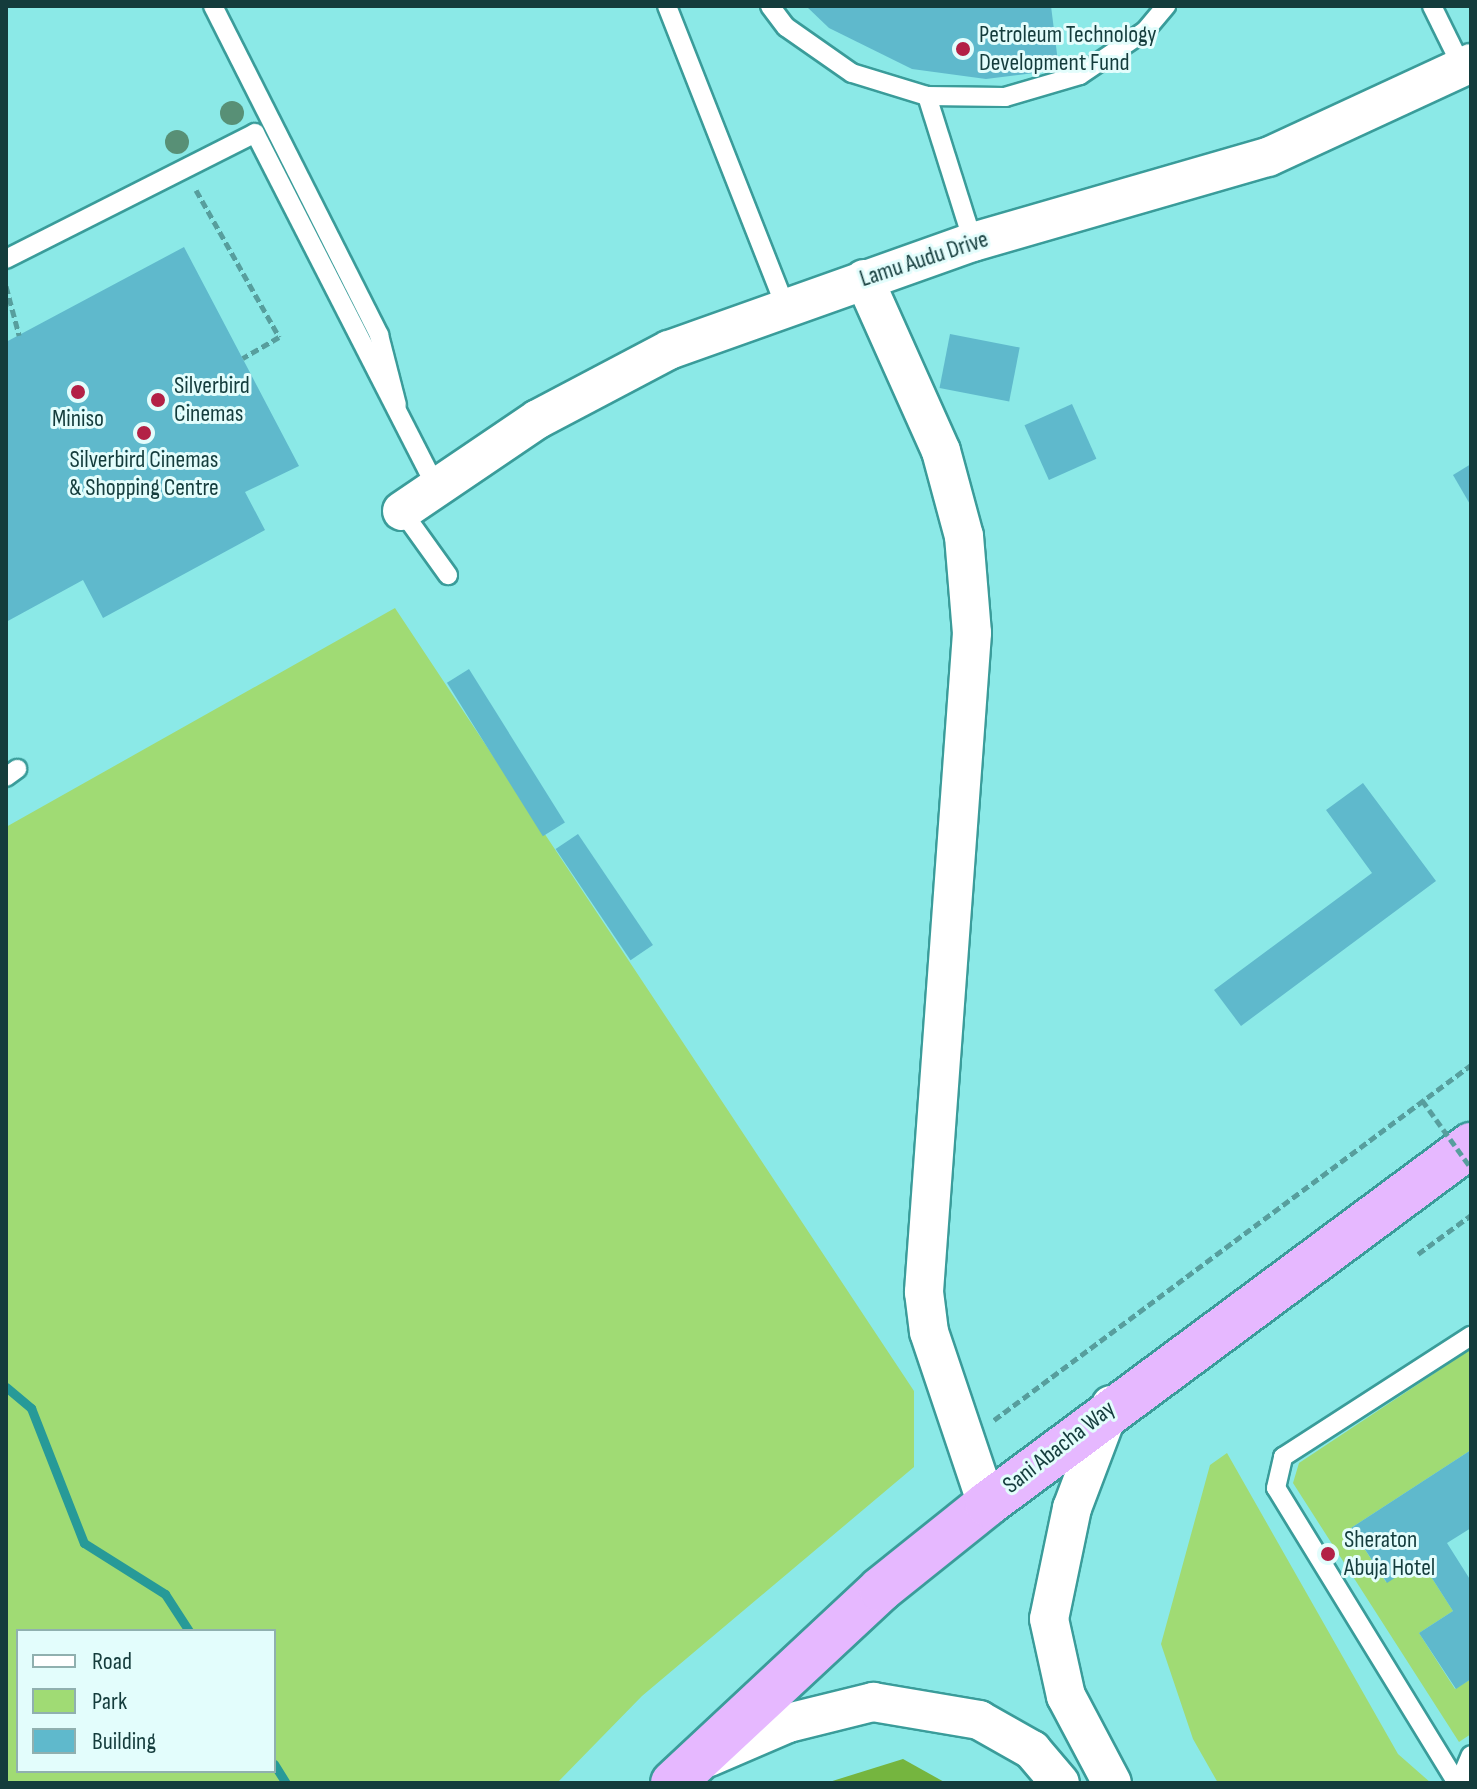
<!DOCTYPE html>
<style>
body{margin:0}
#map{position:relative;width:1477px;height:1789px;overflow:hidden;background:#8be9e7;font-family:"Sofia Sans Condensed",sans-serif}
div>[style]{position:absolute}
.green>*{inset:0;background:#a0db74}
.forest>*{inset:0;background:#75b53f}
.stream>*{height:9px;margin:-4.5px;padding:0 4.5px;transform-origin:4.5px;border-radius:4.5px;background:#279a98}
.building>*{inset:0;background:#5fb9cc;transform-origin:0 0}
.path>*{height:5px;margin-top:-2.5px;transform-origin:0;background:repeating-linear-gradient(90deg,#579e9d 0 8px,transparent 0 12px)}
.roads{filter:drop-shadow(2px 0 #3a9c9a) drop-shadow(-2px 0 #3a9c9a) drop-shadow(0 2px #3a9c9a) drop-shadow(0 -2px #3a9c9a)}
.service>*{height:18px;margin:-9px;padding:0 9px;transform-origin:9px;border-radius:9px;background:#fff}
.minor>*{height:38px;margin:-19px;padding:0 19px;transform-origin:19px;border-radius:19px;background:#fff}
.motorway>*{height:44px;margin:-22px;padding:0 22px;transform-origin:22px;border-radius:22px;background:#e6b8ff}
.path-bridge>*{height:5px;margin-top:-2.5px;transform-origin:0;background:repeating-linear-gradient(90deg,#579e9d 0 8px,transparent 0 12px)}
.trees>*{width:24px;height:24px;margin:-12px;border-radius:50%;background:#589076}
.dots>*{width:22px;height:22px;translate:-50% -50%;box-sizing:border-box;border:4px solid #e3fdfc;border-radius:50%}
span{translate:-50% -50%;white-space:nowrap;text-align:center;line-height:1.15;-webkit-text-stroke:6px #e3fdfc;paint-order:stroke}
.poi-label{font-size:24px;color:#143c3c}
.left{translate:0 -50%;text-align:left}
.street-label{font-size:24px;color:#143c3c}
.frame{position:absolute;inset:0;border:8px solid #143c3c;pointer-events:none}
.legend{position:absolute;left:16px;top:1629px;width:260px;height:144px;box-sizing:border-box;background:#e3fdfc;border:2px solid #90b0af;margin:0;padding:10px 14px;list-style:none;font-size:24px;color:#143c3c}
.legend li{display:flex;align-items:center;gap:16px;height:40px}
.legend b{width:40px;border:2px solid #90b0af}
</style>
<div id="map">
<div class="green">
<i style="clip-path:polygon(evenodd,395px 608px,914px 1391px,914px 1467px,642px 1696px,557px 1783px,6px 1783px,6px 827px,395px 608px,18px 1631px,274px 1631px,274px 1771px,18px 1771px,18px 1631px)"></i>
<i style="clip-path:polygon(1471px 1349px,1471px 1450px,1351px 1528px,1386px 1582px,1421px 1561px,1453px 1611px,1419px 1633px,1455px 1689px,1471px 1679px,1471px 1734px,1459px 1742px,1293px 1483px,1299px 1463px)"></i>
<i style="clip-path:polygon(1227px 1453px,1398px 1754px,1431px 1783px,1218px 1783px,1193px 1739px,1161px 1644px,1210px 1465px)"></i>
</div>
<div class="forest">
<i style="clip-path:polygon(903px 1759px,946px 1783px,826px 1783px)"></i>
</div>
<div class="stream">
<i style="left:6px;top:1387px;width:33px;rotate:40deg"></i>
<i style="left:31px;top:1408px;width:145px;rotate:68.6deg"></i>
<i style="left:84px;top:1543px;width:96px;rotate:32.2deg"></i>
<i style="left:165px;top:1594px;width:44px;rotate:57deg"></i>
<i style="left:274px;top:1764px;width:22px;rotate:58deg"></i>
</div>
<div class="building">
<i style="clip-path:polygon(806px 6px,1051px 6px,1059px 70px,986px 79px,912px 69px,829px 28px)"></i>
<i style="clip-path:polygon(184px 247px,299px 466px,245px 492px,265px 530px,103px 618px,83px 580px,6px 622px,6px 342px)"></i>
<i style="left:950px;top:334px;width:71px;height:55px;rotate:11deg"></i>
<i style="left:1072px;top:404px;width:60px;height:52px;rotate:66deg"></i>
<i style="clip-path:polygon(1471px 464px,1471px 506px,1453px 475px)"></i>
<i style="left:469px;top:669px;width:181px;height:26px;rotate:58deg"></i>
<i style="clip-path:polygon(1363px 783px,1436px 881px,1241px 1026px,1214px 990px,1372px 873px,1326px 810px)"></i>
<i style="left:578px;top:834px;width:134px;height:27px;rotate:56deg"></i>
<i style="clip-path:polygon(1471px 1450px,1471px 1528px,1447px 1543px,1471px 1581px,1471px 1679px,1456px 1689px,1419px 1633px,1453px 1611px,1421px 1561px,1387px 1583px,1351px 1528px)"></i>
</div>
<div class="path">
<i style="left:196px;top:190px;width:169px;rotate:60.5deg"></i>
<i style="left:279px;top:337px;width:42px;rotate:149.7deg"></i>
<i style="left:6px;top:286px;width:51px;rotate:75.1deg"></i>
<i style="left:1418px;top:1254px;width:66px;rotate:-36.3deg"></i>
<i style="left:994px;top:1420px;width:595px;rotate:-36.66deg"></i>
</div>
<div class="roads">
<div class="service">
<i style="left:213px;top:6px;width:369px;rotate:63.2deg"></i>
<i style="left:379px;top:335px;width:72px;rotate:75.6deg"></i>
<i style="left:667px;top:6px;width:322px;rotate:68.5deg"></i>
<i style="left:770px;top:6px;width:26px;rotate:53deg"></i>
<i style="left:786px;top:27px;width:80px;rotate:34.9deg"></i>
<i style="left:852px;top:73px;width:78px;rotate:17deg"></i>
<i style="left:927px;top:96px;width:78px;rotate:0.7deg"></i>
<i style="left:1005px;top:97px;width:78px;rotate:-16.3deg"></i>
<i style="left:1080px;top:75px;width:78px;rotate:-34.1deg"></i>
<i style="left:1145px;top:31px;width:33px;rotate:-50deg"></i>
<i style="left:1432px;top:6px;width:68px;rotate:63.8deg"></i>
<i style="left:927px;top:96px;width:153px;rotate:72.5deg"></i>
<i style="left:6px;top:259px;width:279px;rotate:-26.8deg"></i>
<i style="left:255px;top:133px;width:398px;rotate:62.9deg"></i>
<i style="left:402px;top:511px;width:79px;rotate:54.3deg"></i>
<i style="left:6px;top:777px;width:14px;rotate:-36deg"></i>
<i style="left:1457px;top:1783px;width:346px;rotate:-121.5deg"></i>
<i style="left:1276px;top:1488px;width:32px;rotate:-77deg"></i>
<i style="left:1283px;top:1457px;width:224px;rotate:-32.8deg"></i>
<i style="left:1459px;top:1783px;width:30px;rotate:-67deg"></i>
</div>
<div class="minor">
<i style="left:864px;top:279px;width:188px;rotate:65.9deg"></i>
<i style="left:941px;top:451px;width:88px;rotate:74.9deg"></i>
<i style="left:964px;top:536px;width:97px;rotate:85.3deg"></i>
<i style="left:972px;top:633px;width:661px;rotate:94.17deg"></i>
<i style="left:924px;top:1292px;width:40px;rotate:82.9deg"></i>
<i style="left:929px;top:1332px;width:182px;rotate:71.4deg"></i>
<i style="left:402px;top:511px;width:164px;rotate:-34.1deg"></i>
<i style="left:538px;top:419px;width:148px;rotate:-27.8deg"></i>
<i style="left:669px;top:350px;width:323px;rotate:-19.6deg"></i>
<i style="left:973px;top:242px;width:307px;rotate:-16.1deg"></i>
<i style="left:1268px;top:157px;width:224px;rotate:-24.8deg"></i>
<i style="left:1111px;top:1405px;width:110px;rotate:110.7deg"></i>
<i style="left:1072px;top:1508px;width:113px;rotate:101.7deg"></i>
<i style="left:1049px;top:1619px;width:79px;rotate:77.6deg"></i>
<i style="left:1066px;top:1696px;width:98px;rotate:62.1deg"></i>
<i style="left:709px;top:1757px;width:86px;rotate:-23.3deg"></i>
<i style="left:788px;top:1723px;width:88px;rotate:-13.9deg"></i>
<i style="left:873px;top:1702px;width:108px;rotate:9.6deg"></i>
<i style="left:979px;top:1720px;width:61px;rotate:29.5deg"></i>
<i style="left:1032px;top:1750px;width:43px;rotate:49.7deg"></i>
</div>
<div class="motorway">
<i style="left:673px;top:1783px;width:284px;rotate:-43deg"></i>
<i style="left:881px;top:1589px;width:136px;rotate:-38.7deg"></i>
<i style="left:987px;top:1504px;width:603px;rotate:-36.57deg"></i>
</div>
</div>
<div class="path-bridge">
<i style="left:1422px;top:1100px;width:84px;rotate:54.2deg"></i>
</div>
<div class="trees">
<i style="left:232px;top:113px"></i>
<i style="left:177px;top:142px"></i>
</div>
<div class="dots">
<i style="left:963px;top:49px;background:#b32146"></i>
<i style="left:78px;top:392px;background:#b32146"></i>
<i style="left:158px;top:400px;background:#b32146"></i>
<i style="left:144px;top:433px;background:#b32146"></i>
<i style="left:1328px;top:1554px;background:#b32146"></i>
</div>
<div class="poi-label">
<span class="left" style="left:979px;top:49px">Petroleum Technology<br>Development Fund</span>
<span class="left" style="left:174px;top:400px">Silverbird<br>Cinemas</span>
<span style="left:78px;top:419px">Miniso</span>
<span style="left:144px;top:474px">Silverbird Cinemas<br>&amp; Shopping Centre</span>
<span class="left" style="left:1344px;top:1554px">Sheraton<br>Abuja Hotel</span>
</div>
<div class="street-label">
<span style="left:924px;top:259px;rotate:-18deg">Lamu Audu Drive</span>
<span style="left:1059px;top:1447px;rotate:-38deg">Sani Abacha Way</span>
</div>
<div class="frame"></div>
<ul class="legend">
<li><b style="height:10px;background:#fff"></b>Road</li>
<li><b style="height:22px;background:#a0db74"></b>Park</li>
<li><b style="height:22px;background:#5fb9cc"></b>Building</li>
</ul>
</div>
